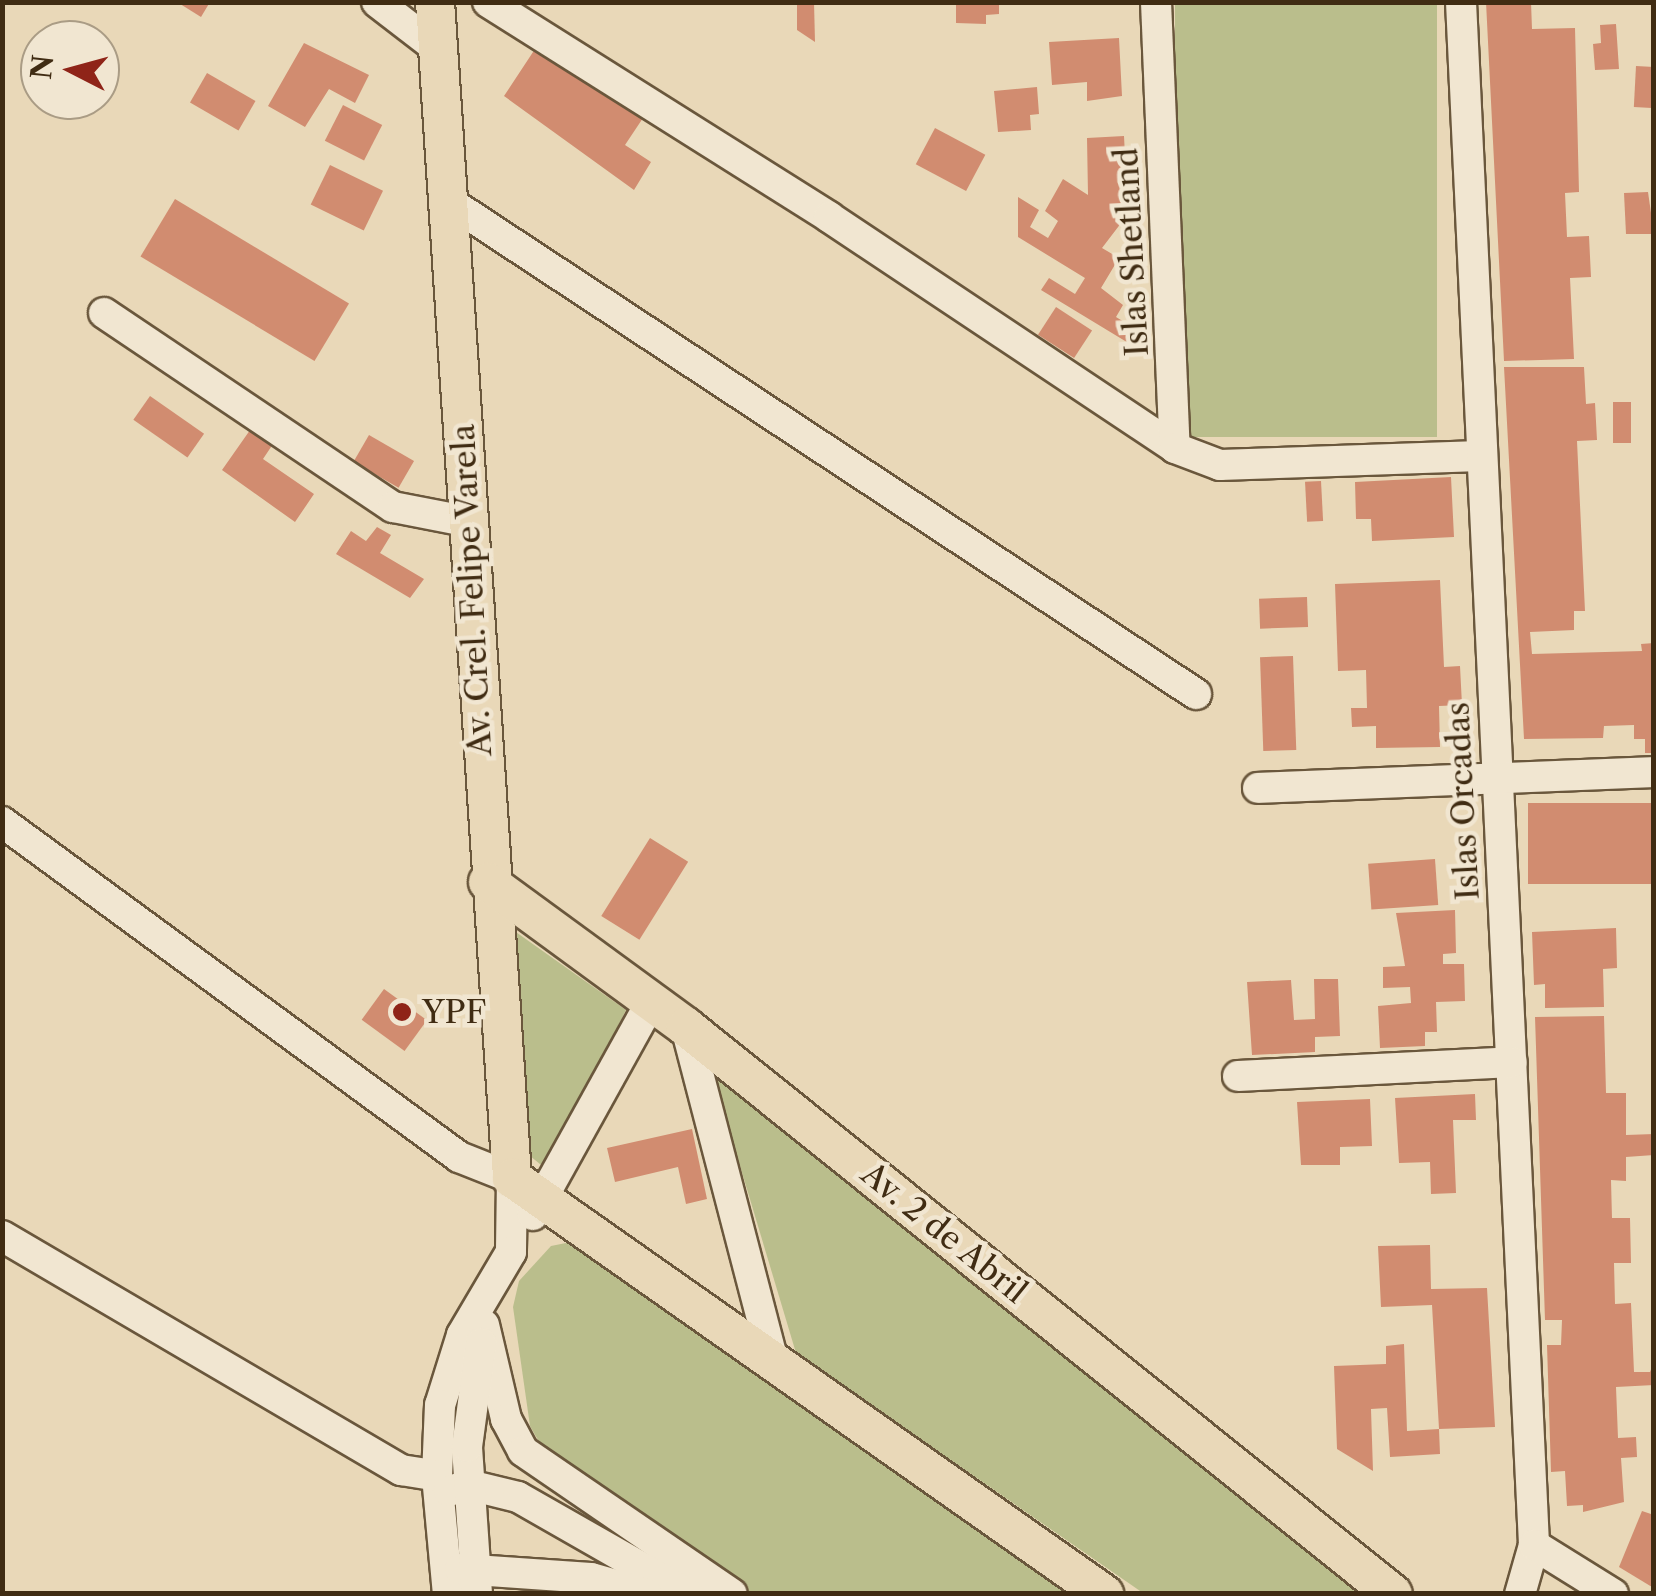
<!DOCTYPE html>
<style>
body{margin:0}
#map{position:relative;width:1656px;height:1596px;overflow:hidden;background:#e9d8b8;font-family:"Libre Caslon Text",serif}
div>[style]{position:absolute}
.green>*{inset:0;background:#babe8c;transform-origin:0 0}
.building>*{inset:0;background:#d18c70;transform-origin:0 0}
.roads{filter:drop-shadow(2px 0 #6a573c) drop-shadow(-2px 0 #6a573c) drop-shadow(0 2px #6a573c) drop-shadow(0 -2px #6a573c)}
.minor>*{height:30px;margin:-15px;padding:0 15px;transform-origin:15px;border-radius:15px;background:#f1e6d1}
.major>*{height:38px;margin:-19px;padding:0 19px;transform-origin:19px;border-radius:19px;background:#e9d8b8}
.dots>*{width:28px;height:28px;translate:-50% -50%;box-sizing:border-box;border:5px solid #f1e6d1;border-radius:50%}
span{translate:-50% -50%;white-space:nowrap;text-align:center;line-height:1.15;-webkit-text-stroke:9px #f1e6d1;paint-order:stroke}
.street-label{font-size:32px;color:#402c13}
.poi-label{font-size:32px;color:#402c13}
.left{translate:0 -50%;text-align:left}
.frame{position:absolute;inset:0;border:5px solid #402c13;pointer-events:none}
.north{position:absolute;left:20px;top:20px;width:100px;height:100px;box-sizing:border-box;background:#f1e6d1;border:2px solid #aa9c85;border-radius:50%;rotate:276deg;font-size:28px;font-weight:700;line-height:40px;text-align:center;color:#402c13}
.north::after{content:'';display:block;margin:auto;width:35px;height:45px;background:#8f2418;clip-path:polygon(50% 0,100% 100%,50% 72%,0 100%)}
</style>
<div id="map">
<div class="green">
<i style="left:1175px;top:3px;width:262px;height:434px"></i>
<i style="clip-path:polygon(513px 930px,626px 1010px,546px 1169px,524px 1151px)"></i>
<i style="clip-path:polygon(708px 1059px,1367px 1593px,1143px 1593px,796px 1353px)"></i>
<i style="clip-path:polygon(576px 1241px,1076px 1593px,748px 1593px,546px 1454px,530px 1426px,513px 1307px,519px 1281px,551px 1246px)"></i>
</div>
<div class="building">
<i style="clip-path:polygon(177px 2px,210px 2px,201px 17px)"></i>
<i style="clip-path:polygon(797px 2px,814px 2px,815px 42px,797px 30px)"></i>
<i style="clip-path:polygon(956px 2px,999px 2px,999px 14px,986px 15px,986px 24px,956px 23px)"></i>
<i style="clip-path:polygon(1486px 2px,1531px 2px,1532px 29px,1575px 28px,1579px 192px,1565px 193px,1567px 237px,1589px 236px,1591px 277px,1570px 278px,1574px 359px,1504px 361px)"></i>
<i style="clip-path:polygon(1616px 24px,1619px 69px,1595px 70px,1593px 44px,1601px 43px,1600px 25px)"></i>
<i style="clip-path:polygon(1119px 38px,1122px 96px,1087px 101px,1087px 82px,1052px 85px,1049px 42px)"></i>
<i style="clip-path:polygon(304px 43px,369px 75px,355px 103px,329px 89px,305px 127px,268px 106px)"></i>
<i style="clip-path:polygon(535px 49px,643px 118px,625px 145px,651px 162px,634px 190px,504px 96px)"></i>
<i style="left:1636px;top:66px;width:18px;height:41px;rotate:3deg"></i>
<i style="left:207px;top:73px;width:56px;height:34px;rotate:30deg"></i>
<i style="clip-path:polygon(1037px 87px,1039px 114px,1030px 115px,1031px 130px,998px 132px,994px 91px)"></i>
<i style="left:343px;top:105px;width:44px;height:40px;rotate:27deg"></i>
<i style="left:935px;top:128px;width:57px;height:41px;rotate:28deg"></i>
<i style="clip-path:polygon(1124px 136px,1128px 214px,1102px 248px,1119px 258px,1101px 288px,1123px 305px,1116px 317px,1134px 328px,1135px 347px,1041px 290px,1049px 278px,1075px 294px,1085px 278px,1018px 237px,1018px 197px,1039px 210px,1030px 227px,1048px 238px,1058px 221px,1045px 211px,1063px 179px,1088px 195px,1087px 138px)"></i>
<i style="left:330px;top:165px;width:59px;height:44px;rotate:26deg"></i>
<i style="clip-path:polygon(1648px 192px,1654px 234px,1626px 234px,1624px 193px)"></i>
<i style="left:175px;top:199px;width:203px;height:67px;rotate:31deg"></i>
<i style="left:1056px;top:307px;width:43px;height:33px;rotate:33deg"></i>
<i style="clip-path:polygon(1504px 367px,1584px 367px,1586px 404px,1595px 403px,1597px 440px,1577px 441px,1585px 611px,1574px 611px,1574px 630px,1530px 632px,1532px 654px,1642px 651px,1641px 644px,1654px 643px,1654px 753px,1645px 753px,1645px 739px,1634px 739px,1634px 725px,1604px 726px,1603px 738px,1524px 739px)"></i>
<i style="left:150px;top:396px;width:66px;height:29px;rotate:35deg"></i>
<i style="left:1613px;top:402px;width:18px;height:41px"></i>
<i style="clip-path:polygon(255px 423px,277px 438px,263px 459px,314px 494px,295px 522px,222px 470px)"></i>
<i style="left:369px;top:435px;width:52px;height:31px;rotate:30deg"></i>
<i style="clip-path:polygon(1451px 477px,1454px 537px,1372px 541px,1371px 519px,1356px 519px,1355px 482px)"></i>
<i style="left:1321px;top:481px;width:40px;height:16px;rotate:87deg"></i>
<i style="clip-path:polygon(377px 527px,391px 535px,380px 553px,424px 579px,410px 598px,336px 554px,351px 531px,366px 541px)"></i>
<i style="clip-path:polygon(1440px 580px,1444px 667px,1460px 666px,1462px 705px,1439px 706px,1440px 747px,1376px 748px,1376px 726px,1352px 727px,1351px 708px,1367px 708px,1366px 670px,1338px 671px,1335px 584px)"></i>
<i style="left:1307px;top:597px;width:30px;height:48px;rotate:88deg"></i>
<i style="left:1293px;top:656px;width:94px;height:33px;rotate:88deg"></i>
<i style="left:1654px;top:803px;width:81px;height:126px;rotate:90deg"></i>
<i style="left:650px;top:838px;width:45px;height:92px;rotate:32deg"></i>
<i style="left:1435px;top:859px;width:46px;height:67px;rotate:86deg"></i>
<i style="clip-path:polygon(1455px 910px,1456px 953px,1443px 954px,1443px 964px,1464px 964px,1465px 1001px,1436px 1002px,1437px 1032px,1425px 1032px,1425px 1046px,1380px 1048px,1378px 1006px,1411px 1003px,1410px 987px,1383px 988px,1383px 967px,1405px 966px,1396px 913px)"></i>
<i style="clip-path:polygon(1616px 928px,1617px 968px,1603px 969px,1604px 1007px,1545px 1008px,1545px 984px,1534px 985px,1532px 932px)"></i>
<i style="clip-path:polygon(1314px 979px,1338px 979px,1340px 1036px,1315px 1037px,1315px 1052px,1252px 1055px,1247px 982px,1291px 980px,1294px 1020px,1315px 1019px)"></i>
<i style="left:384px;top:989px;width:53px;height:38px;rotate:36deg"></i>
<i style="clip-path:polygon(1604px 1016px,1606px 1093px,1626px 1093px,1626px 1135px,1654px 1134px,1654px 1155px,1626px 1157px,1626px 1181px,1611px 1180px,1612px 1218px,1630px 1218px,1631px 1263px,1614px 1263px,1615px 1304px,1631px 1303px,1634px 1372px,1650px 1372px,1654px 1362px,1654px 1385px,1616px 1387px,1618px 1438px,1636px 1437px,1637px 1457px,1621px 1458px,1624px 1502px,1583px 1512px,1583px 1505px,1567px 1506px,1565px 1471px,1551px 1472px,1547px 1345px,1561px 1345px,1562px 1320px,1545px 1320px,1535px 1017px)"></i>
<i style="clip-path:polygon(1475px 1094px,1476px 1120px,1453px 1120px,1456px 1193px,1431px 1194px,1430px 1162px,1399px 1163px,1395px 1098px)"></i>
<i style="clip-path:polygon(1370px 1099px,1372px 1146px,1340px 1147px,1340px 1165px,1301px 1165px,1297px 1102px)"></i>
<i style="clip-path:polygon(692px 1129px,707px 1199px,686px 1204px,678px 1167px,615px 1182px,607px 1148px)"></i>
<i style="clip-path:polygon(1430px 1245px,1431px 1289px,1487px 1288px,1495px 1427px,1439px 1429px,1432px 1305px,1381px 1307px,1378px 1246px)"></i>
<i style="clip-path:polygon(1404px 1344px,1407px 1431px,1439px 1429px,1440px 1454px,1390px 1457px,1387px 1408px,1371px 1409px,1373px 1471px,1337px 1449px,1334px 1366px,1386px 1364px,1386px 1346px)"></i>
<i style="clip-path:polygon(1642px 1511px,1654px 1515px,1652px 1587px,1619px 1567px)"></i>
</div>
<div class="roads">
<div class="minor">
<i style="left:377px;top:2px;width:77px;rotate:37.6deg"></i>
<i style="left:488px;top:2px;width:403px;rotate:32.2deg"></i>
<i style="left:829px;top:217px;width:416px;rotate:33.7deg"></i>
<i style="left:1156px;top:2px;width:446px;rotate:87.6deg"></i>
<i style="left:1175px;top:448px;width:48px;rotate:20.7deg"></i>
<i style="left:1220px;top:465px;width:260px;rotate:-2deg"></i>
<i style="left:1461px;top:2px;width:1545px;rotate:87.29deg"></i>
<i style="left:1534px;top:1545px;width:51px;rotate:105.9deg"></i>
<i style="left:448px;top:201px;width:896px;rotate:33.39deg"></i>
<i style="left:104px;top:313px;width:348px;rotate:33.9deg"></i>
<i style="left:393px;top:507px;width:78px;rotate:11deg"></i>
<i style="left:1258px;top:788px;width:396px;rotate:-2.3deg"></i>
<i style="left:2px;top:822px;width:567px;rotate:36.24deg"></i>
<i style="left:459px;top:1157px;width:57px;rotate:21.6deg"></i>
<i style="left:512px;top:1178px;width:74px;rotate:90.8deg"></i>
<i style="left:511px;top:1252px;width:96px;rotate:120.6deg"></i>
<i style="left:462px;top:1335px;width:73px;rotate:107.4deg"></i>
<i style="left:440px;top:1405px;width:71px;rotate:92.4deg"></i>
<i style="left:437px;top:1476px;width:119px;rotate:84.7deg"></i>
<i style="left:686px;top:1027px;width:344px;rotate:75.4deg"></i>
<i style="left:1238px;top:1076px;width:274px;rotate:-2.9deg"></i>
<i style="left:533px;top:1215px;width:244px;rotate:-61deg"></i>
<i style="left:2px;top:1236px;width:463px;rotate:30.4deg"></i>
<i style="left:401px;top:1470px;width:36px;rotate:9deg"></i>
<i style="left:484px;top:1325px;width:97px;rotate:76.8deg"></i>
<i style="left:506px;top:1419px;width:36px;rotate:62deg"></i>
<i style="left:523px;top:1451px;width:253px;rotate:34.4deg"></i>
<i style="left:449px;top:1491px;width:21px;rotate:-17deg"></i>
<i style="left:469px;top:1485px;width:50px;rotate:13.8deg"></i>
<i style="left:518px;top:1497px;width:196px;rotate:29.7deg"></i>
<i style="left:1534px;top:1545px;width:93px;rotate:31.8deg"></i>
<i style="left:460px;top:1569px;width:131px;rotate:3.9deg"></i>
<i style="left:591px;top:1578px;width:58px;rotate:15.9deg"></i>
<i style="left:477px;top:1594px;width:147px;rotate:-93.9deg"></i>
<i style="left:467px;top:1447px;width:105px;rotate:-82.3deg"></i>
</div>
<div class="major">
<i style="left:435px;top:2px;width:1179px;rotate:86.25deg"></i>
<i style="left:512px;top:1178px;width:724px;rotate:35.1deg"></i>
<i style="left:488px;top:882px;width:245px;rotate:36.2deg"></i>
<i style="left:686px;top:1027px;width:906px;rotate:38.73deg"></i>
</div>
</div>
<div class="dots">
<i style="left:402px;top:1012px;background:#8f2418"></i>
</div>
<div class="street-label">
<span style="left:1132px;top:252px;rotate:-93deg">Islas Shetland</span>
<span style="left:472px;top:590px;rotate:-93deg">Av. Crel. Felipe Varela</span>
<span style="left:1463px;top:801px;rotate:-93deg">Islas Orcadas</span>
<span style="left:944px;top:1233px;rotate:39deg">Av. 2 de Abril</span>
</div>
<div class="poi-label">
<span class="left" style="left:422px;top:1012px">YPF</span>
</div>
<div class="frame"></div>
<div class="north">N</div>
</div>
